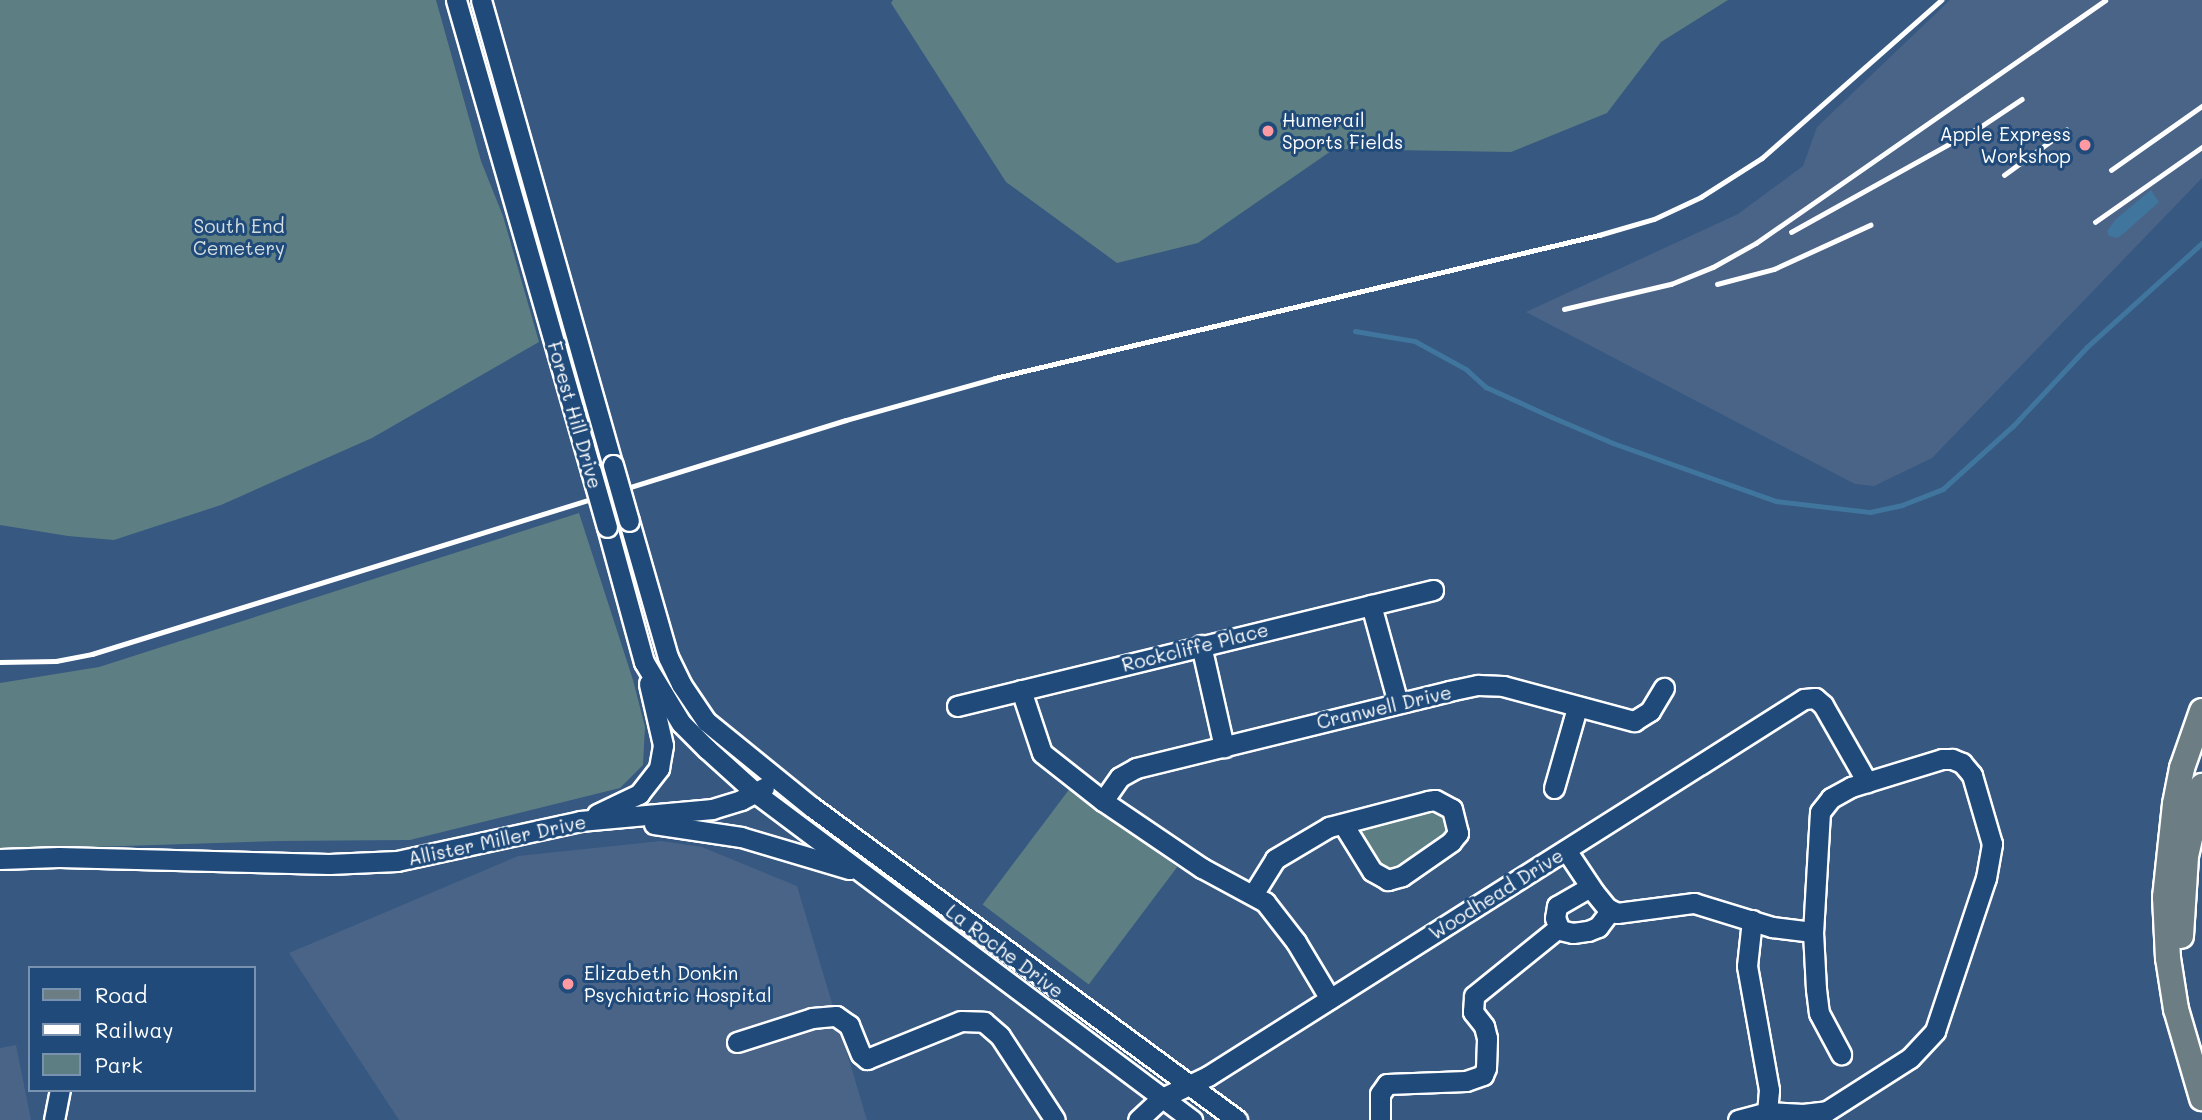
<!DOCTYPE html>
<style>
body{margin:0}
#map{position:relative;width:2202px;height:1120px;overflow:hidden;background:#365881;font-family:Mali,sans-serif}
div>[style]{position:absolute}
.built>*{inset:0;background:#4a6488}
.green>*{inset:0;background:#5d7e82;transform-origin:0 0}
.water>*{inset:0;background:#40759d}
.stream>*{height:4.5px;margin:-2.25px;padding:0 2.25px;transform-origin:2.25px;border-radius:2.25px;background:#40759d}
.roads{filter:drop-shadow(2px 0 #fff) drop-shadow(-2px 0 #fff) drop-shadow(0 2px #fff) drop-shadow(0 -2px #fff)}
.minor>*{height:19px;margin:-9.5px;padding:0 9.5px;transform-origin:9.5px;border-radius:9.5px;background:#1f4a7a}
.major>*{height:24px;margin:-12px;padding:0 12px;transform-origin:12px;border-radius:12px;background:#6c7e84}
.rail>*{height:4.5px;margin:-2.25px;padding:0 2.25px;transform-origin:2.25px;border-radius:2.25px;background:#fff}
.bridges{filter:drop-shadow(2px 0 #fff) drop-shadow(-2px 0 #fff) drop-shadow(0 2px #fff) drop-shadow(0 -2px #fff)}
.minor-bridge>*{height:19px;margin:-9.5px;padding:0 9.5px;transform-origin:9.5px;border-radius:9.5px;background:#1f4a7a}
.dots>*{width:19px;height:19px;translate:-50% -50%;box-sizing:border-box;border:4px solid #1f4a7a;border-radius:50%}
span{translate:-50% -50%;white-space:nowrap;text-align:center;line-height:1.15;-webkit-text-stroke:6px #1f4a7a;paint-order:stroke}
.poi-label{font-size:19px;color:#fff}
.left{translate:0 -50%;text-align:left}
.right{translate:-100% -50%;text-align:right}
.park-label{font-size:19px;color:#d6dfe0}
.street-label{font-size:19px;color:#fff}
.legend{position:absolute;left:28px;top:966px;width:228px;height:126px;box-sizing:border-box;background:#1f4a7a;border:2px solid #7992af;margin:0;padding:9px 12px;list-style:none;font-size:21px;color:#fff}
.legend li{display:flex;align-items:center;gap:14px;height:35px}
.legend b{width:35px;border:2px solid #7992af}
</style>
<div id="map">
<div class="built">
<i style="clip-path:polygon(1950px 0,2202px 0,2202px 178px,1932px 458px,1874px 486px,1855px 484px,1526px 312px,1738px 214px,1803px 166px,1817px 127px)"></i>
<i style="clip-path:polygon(661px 841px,702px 847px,797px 886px,867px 1120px,399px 1120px,289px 953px,518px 856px)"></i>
<i style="clip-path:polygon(16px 1045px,31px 1120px,0 1120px,0 1048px)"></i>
</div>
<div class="green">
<i style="clip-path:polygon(0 0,436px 0,481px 161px,503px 216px,539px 342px,372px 438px,221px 505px,114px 540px,68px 536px,0 525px)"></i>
<i style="clip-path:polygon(893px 0,1728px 0,1661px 42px,1607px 113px,1511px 152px,1334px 149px,1198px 243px,1117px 263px,1006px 182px,891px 3px)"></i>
<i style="clip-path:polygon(579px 513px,633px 680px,645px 727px,643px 765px,620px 788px,410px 840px,279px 841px,0 850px,0 683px,99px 667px)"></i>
<i style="left:1071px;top:787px;width:133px;height:147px;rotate:37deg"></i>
<i style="clip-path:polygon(1439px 804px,1452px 824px,1447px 834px,1386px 872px,1353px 826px)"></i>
</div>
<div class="water">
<i style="clip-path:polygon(2151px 190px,2159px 202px,2123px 234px,2117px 238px,2109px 236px,2107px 231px,2116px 219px)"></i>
</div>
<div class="stream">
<i style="left:1355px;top:331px;width:61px;rotate:9.5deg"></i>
<i style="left:1415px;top:341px;width:58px;rotate:28.8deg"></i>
<i style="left:1466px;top:369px;width:27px;rotate:42deg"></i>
<i style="left:1486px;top:387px;width:72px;rotate:24.4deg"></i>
<i style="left:1552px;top:417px;width:66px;rotate:23.1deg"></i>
<i style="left:1613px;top:443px;width:173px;rotate:19.6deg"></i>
<i style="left:1776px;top:501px;width:95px;rotate:6.7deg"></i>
<i style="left:1870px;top:512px;width:33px;rotate:-12deg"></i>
<i style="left:1902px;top:505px;width:44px;rotate:-21.3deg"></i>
<i style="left:1943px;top:489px;width:94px;rotate:-42deg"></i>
<i style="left:2013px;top:426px;width:108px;rotate:-46.9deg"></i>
<i style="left:2087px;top:347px;width:155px;rotate:-42.1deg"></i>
</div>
<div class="roads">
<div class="minor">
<i style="left:456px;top:0;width:490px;rotate:74deg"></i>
<i style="left:481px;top:0;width:483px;rotate:74.2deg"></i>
<i style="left:629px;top:521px;width:141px;rotate:74deg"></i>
<i style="left:668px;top:657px;width:30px;rotate:64deg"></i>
<i style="left:681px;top:684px;width:45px;rotate:56deg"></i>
<i style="left:706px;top:721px;width:136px;rotate:39.1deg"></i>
<i style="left:812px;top:807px;width:528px;rotate:36.37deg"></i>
<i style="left:607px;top:527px;width:140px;rotate:74.7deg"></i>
<i style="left:644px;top:662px;width:71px;rotate:58.8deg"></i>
<i style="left:681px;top:723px;width:37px;rotate:45deg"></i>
<i style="left:707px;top:749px;width:67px;rotate:42deg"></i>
<i style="left:757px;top:794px;width:544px;rotate:36.85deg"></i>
<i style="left:1371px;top:605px;width:102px;rotate:74.6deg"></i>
<i style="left:1201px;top:645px;width:105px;rotate:77.3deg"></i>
<i style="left:1021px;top:690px;width:66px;rotate:71.6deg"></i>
<i style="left:1042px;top:753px;width:78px;rotate:38.2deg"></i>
<i style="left:1103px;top:801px;width:120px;rotate:34.1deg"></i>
<i style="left:1202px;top:868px;width:72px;rotate:28.4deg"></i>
<i style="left:1265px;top:902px;width:51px;rotate:52.2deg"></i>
<i style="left:1296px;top:942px;width:66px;rotate:59.2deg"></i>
<i style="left:957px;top:706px;width:490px;rotate:-13.7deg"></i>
<i style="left:1554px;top:788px;width:83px;rotate:-74deg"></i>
<i style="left:1103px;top:801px;width:29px;rotate:-55deg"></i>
<i style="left:1120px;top:777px;width:18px;rotate:-29deg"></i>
<i style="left:1136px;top:768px;width:322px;rotate:-13.8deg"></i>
<i style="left:1449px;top:691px;width:30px;rotate:-12deg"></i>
<i style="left:1478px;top:685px;width:25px;rotate:2deg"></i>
<i style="left:1503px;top:686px;width:136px;rotate:15deg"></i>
<i style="left:1634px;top:721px;width:19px;rotate:-32deg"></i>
<i style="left:1650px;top:711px;width:27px;rotate:-59deg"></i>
<i style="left:597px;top:814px;width:47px;rotate:-25.5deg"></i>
<i style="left:639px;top:794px;width:33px;rotate:-52deg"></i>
<i style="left:659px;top:768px;width:23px;rotate:-80deg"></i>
<i style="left:663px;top:745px;width:63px;rotate:-102.9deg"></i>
<i style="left:654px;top:824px;width:88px;rotate:8.5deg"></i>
<i style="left:741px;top:837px;width:113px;rotate:16.5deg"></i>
<i style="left:1566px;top:850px;width:50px;rotate:56.3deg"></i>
<i style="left:1594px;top:892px;width:21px;rotate:51deg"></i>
<i style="left:1607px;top:908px;width:11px;rotate:27deg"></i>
<i style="left:1617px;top:913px;width:78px;rotate:-7.4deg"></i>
<i style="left:1694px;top:903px;width:82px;rotate:17.1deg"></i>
<i style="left:1772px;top:927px;width:41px;rotate:7deg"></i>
<i style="left:0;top:859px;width:59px;rotate:-1.9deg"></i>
<i style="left:59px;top:857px;width:270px;rotate:1.5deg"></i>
<i style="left:329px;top:864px;width:68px;rotate:-2.5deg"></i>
<i style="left:397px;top:861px;width:187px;rotate:-12.3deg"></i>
<i style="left:580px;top:821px;width:133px;rotate:-5.2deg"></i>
<i style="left:712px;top:809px;width:30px;rotate:-17deg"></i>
<i style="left:741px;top:800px;width:26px;rotate:-28deg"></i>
<i style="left:1590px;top:887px;width:38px;rotate:150deg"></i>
<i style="left:1557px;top:906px;width:12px;rotate:99deg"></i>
<i style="left:1555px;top:918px;width:13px;rotate:67deg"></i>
<i style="left:1560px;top:930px;width:13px;rotate:13deg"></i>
<i style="left:1573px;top:933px;width:15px;rotate:-8deg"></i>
<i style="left:1588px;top:931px;width:11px;rotate:-22deg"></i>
<i style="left:1598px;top:927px;width:21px;rotate:-53deg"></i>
<i style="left:1254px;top:893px;width:40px;rotate:-58deg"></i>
<i style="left:1275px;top:859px;width:63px;rotate:-30.7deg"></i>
<i style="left:1329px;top:827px;width:102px;rotate:-14.7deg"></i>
<i style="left:1428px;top:801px;width:7px;rotate:-8deg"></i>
<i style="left:1435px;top:800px;width:19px;rotate:28deg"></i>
<i style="left:1452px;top:809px;width:25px;rotate:76deg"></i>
<i style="left:1458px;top:833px;width:11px;rotate:128deg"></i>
<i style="left:1451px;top:842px;width:60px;rotate:145.2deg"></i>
<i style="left:1402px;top:876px;width:15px;rotate:164deg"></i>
<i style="left:1388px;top:880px;width:18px;rotate:-151deg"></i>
<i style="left:1372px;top:871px;width:55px;rotate:-121.7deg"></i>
<i style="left:1752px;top:920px;width:46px;rotate:96.2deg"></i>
<i style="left:1747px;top:966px;width:126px;rotate:79.9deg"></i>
<i style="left:1769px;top:1090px;width:22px;rotate:95deg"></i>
<i style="left:737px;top:1042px;width:79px;rotate:-17.7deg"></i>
<i style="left:812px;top:1018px;width:24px;rotate:-5deg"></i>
<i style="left:836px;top:1016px;width:16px;rotate:35deg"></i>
<i style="left:849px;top:1025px;width:31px;rotate:68deg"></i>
<i style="left:861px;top:1054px;width:8px;rotate:40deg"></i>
<i style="left:867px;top:1059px;width:101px;rotate:-22deg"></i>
<i style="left:961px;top:1021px;width:23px;rotate:2deg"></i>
<i style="left:984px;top:1022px;width:21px;rotate:41deg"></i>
<i style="left:1000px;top:1036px;width:100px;rotate:56.8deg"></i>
<i style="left:54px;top:1120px;width:31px;rotate:-79deg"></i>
<i style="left:1138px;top:1120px;width:33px;rotate:-43deg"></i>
<i style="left:1162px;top:1098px;width:51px;rotate:-25.6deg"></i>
<i style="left:1208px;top:1076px;width:705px;rotate:-32.32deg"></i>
<i style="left:1804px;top:699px;width:11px;rotate:-5deg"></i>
<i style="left:1815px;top:698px;width:11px;rotate:41deg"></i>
<i style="left:1823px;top:705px;width:89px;rotate:60.3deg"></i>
<i style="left:1380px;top:1120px;width:26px;rotate:-90deg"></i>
<i style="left:1380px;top:1094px;width:12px;rotate:-55deg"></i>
<i style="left:1387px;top:1084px;width:79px;rotate:-2.2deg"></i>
<i style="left:1466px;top:1081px;width:18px;rotate:-19deg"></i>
<i style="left:1483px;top:1075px;width:8px;rotate:-67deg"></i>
<i style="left:1486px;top:1068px;width:30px;rotate:-88deg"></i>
<i style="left:1487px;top:1038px;width:12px;rotate:-104deg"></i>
<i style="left:1484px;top:1026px;width:18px;rotate:-128deg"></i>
<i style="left:1473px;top:1012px;width:16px;rotate:-86deg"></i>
<i style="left:1474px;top:996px;width:108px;rotate:-39deg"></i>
<i style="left:1738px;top:1120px;width:30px;rotate:-15deg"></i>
<i style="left:1767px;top:1112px;width:36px;rotate:3deg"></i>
<i style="left:1803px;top:1114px;width:24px;rotate:-7deg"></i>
<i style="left:1827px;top:1111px;width:98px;rotate:-32.6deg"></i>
<i style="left:1910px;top:1058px;width:37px;rotate:-47deg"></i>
<i style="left:1935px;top:1031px;width:161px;rotate:-71.6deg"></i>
<i style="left:1986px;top:878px;width:35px;rotate:-80deg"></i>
<i style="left:1992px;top:844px;width:72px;rotate:-106.2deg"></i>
<i style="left:1972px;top:775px;width:16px;rotate:-130deg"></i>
<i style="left:1962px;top:763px;width:11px;rotate:-158deg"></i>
<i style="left:1952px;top:759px;width:10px;rotate:180deg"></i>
<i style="left:1942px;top:759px;width:95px;rotate:162.9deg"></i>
<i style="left:1851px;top:787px;width:23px;rotate:151deg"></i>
<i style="left:1831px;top:798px;width:18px;rotate:128deg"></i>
<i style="left:1820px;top:812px;width:120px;rotate:93.3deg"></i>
<i style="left:1813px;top:932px;width:57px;rotate:87deg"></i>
<i style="left:1816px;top:989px;width:24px;rotate:83deg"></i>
<i style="left:1819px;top:1013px;width:47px;rotate:61.8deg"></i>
</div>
<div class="major">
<i style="left:2202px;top:711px;width:60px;rotate:109.3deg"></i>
<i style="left:2182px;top:768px;width:37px;rotate:101deg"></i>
<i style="left:2175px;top:804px;width:94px;rotate:96.1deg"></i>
<i style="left:2165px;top:897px;width:61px;rotate:87.2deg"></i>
<i style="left:2168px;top:958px;width:52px;rotate:81.1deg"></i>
<i style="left:2176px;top:1009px;width:93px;rotate:73.7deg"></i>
<i style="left:2181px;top:936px;width:80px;rotate:-86.4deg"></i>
<i style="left:2186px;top:856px;width:72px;rotate:-77.1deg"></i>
</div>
</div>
<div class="rail">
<i style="left:2111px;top:170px;width:111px;rotate:-35.1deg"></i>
<i style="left:2004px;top:175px;width:77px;rotate:-36deg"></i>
<i style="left:2095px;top:222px;width:131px;rotate:-35deg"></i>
<i style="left:1791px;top:232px;width:216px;rotate:-29.1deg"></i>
<i style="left:1980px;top:127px;width:50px;rotate:-33.7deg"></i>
<i style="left:1717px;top:284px;width:59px;rotate:-14.7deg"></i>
<i style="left:1774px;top:269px;width:106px;rotate:-24.6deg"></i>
<i style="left:1564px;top:309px;width:110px;rotate:-13.2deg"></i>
<i style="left:1671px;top:284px;width:45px;rotate:-22deg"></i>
<i style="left:1713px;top:267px;width:49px;rotate:-29.2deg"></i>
<i style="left:1756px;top:243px;width:425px;rotate:-34.8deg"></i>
<i style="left:0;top:662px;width:56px;rotate:-1deg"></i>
<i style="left:56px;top:661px;width:37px;rotate:-11deg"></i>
<i style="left:92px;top:654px;width:789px;rotate:-17.24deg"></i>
<i style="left:846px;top:420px;width:155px;rotate:-15.7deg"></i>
<i style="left:995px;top:378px;width:621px;rotate:-13.32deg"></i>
<i style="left:1599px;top:235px;width:57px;rotate:-16.2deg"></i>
<i style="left:1654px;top:219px;width:52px;rotate:-25.1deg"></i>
<i style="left:1701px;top:197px;width:72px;rotate:-32.6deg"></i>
<i style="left:1762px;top:158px;width:239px;rotate:-41.4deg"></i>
</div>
<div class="bridges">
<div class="minor-bridge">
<i style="left:613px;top:465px;width:58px;rotate:74.1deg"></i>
<i style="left:591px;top:471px;width:58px;rotate:74.1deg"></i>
</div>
</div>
<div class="dots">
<i style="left:1268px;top:131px;background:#ff9aa2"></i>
<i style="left:2085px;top:145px;background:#ff9aa2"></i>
<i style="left:568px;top:984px;background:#ff9aa2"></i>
</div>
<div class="poi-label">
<span class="left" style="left:1282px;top:131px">Humerail<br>Sports Fields</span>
<span class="right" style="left:2071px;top:145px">Apple Express<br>Workshop</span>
<span class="left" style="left:584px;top:984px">Elizabeth Donkin<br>Psychiatric Hospital</span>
</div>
<div class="park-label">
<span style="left:239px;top:237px">South End<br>Cemetery</span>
</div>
<div class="street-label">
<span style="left:575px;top:415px;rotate:74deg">Forest Hill Drive</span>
<span style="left:1195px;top:647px;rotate:-14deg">Rockcliffe Place</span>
<span style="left:1384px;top:707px;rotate:-13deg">Cranwell Drive</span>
<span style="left:497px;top:840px;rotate:-12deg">Allister Miller Drive</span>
<span style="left:1496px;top:894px;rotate:-32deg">Woodhead Drive</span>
<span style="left:1005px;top:951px;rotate:37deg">La Roche Drive</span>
</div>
<ul class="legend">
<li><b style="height:9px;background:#6c7e84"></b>Road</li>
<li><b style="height:9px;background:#fff"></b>Railway</li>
<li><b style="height:19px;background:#5d7e82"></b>Park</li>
</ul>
</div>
